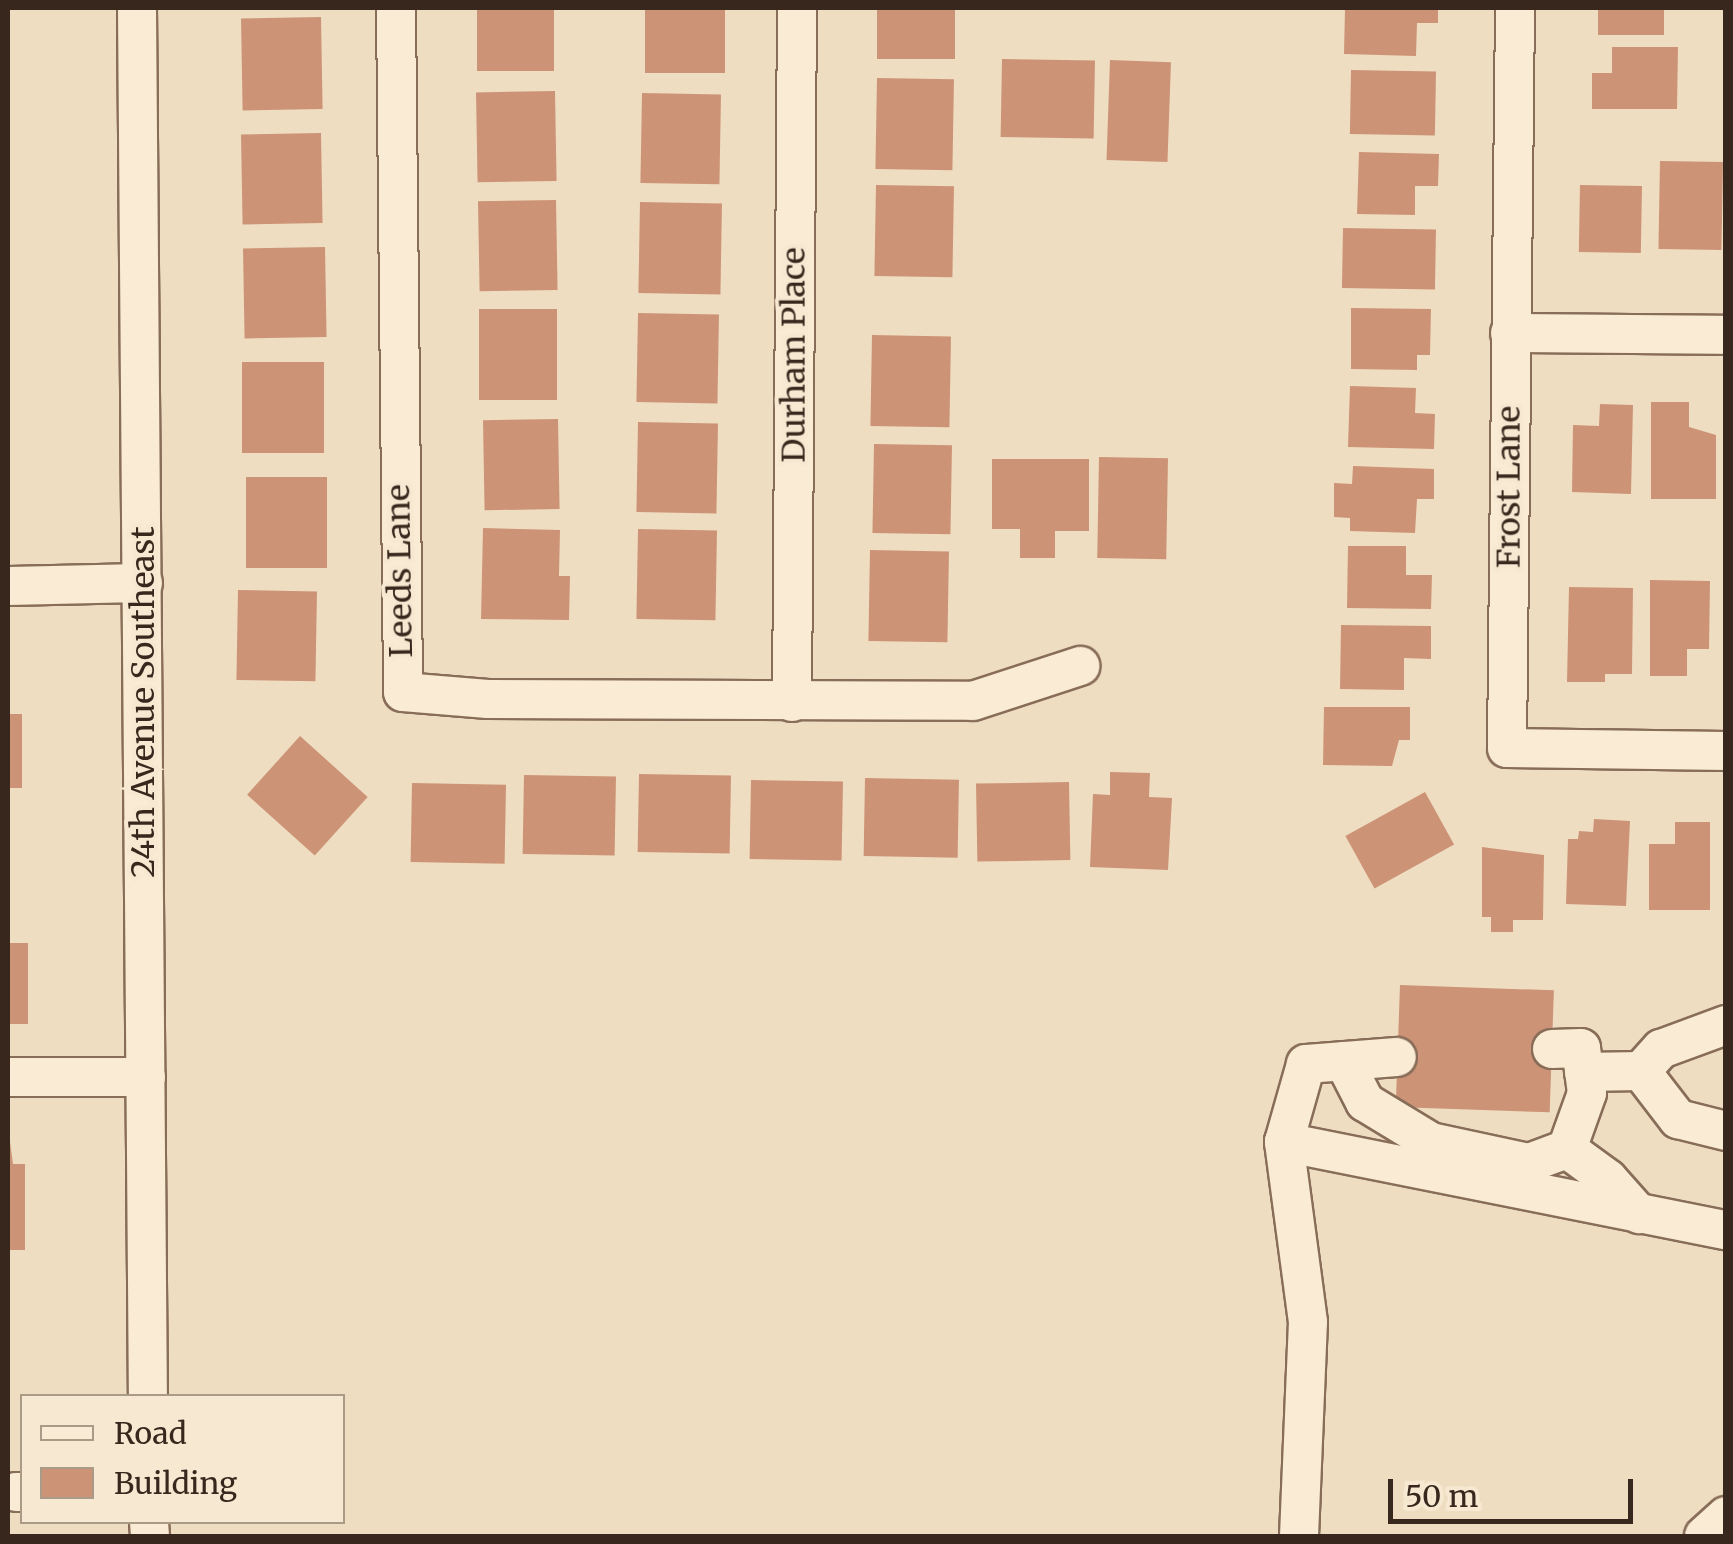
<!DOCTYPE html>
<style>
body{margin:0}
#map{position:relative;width:1733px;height:1544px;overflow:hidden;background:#eeddc1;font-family:Merriweather,serif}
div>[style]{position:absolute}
.building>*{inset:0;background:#cd9377;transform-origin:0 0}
.roads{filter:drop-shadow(2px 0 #886d59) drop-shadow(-2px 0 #886d59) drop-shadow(0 2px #886d59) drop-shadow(0 -2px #886d59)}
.minor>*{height:38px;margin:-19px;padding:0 19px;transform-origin:19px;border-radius:19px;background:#f9ebd4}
span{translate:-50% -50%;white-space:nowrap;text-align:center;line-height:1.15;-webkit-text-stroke:8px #f6e8d1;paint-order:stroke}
.street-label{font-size:32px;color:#37271d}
.frame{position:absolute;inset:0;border:10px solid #37271d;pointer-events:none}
.legend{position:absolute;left:20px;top:1394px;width:325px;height:130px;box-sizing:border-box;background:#f6e8d1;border:2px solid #aa9b89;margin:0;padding:12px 18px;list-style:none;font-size:30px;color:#37271d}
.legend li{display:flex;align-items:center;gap:20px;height:50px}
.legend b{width:50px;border:2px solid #aa9b89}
.scale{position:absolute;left:1388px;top:1479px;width:245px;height:45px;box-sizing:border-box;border:5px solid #37271d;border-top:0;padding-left:12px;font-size:30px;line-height:35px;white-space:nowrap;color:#37271d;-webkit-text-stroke:8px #f6e8d1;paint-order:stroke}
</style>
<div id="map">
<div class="building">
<i style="left:477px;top:8px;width:77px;height:63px"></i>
<i style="left:645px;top:8px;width:80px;height:65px"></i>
<i style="left:877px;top:8px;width:78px;height:51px"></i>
<i style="clip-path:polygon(1345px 8px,1438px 8px,1438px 23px,1417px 23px,1416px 56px,1344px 54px)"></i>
<i style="left:1598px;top:8px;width:66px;height:27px"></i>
<i style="left:321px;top:17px;width:92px;height:80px;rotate:89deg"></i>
<i style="clip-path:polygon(1612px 47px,1678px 47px,1677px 109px,1592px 109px,1592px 73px,1612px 73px)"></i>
<i style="left:1002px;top:59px;width:93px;height:78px;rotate:1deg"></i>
<i style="left:1110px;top:60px;width:61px;height:100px;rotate:2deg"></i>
<i style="left:1351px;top:70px;width:85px;height:64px;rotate:1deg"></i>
<i style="left:877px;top:78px;width:77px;height:91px;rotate:1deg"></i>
<i style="left:555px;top:91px;width:90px;height:79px;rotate:89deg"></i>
<i style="left:642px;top:93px;width:79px;height:90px;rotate:1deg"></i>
<i style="left:321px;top:133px;width:90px;height:80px;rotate:89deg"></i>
<i style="clip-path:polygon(1359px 152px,1439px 154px,1438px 186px,1415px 186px,1415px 215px,1357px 214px)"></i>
<i style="left:1660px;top:161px;width:63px;height:88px;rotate:1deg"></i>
<i style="left:876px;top:185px;width:78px;height:91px;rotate:1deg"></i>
<i style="left:1580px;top:185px;width:62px;height:67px;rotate:1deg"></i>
<i style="left:556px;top:200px;width:90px;height:78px;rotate:89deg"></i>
<i style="left:640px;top:202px;width:82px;height:91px;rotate:1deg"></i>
<i style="left:1343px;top:228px;width:93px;height:60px;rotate:1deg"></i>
<i style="left:325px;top:247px;width:90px;height:82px;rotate:89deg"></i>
<i style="clip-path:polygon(1351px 308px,1431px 309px,1430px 355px,1417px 355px,1417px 370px,1351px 369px)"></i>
<i style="left:479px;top:309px;width:78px;height:91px"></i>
<i style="left:638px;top:313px;width:81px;height:89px;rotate:1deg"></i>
<i style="left:872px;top:335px;width:79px;height:91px;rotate:1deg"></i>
<i style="left:242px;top:362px;width:82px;height:91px"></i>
<i style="clip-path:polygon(1350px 386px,1416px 388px,1415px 413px,1435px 414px,1434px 449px,1348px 447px)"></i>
<i style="clip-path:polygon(1651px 402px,1689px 402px,1689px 427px,1716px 435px,1716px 499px,1651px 499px)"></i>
<i style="clip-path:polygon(1600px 404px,1633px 405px,1631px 494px,1572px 492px,1573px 425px,1599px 426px)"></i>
<i style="left:558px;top:419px;width:90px;height:75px;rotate:89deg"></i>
<i style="left:638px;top:422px;width:80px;height:90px;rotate:1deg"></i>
<i style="left:874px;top:444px;width:78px;height:89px;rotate:1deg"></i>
<i style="left:1099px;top:457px;width:69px;height:101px;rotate:1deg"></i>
<i style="clip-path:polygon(992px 459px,1089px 459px,1089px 531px,1055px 531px,1055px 558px,1020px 558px,1020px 529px,992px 529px)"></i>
<i style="clip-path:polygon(1353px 466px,1434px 469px,1434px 499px,1417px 499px,1415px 533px,1350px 531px,1350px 518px,1334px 517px,1334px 483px,1352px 484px)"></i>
<i style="left:246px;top:477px;width:81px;height:91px"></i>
<i style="clip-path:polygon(483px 528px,560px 530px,559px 576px,570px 576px,569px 620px,481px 619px)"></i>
<i style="left:638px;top:529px;width:79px;height:90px;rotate:1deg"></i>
<i style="clip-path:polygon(1348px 546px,1406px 546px,1406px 575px,1432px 575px,1431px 609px,1347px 608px)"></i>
<i style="left:870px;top:550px;width:79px;height:91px;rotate:1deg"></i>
<i style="clip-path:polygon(1650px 580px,1710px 581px,1709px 649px,1687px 649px,1687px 676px,1650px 676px)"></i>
<i style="clip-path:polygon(1569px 587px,1633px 588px,1632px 674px,1605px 674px,1605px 682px,1567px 682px)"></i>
<i style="left:238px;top:590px;width:79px;height:90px;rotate:1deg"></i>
<i style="clip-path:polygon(1341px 625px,1431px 626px,1431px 659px,1404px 658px,1404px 690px,1340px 689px)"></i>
<i style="clip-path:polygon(1324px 707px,1410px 707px,1410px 740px,1399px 740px,1392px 766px,1323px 765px)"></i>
<i style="left:8px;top:714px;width:14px;height:74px"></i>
<i style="left:300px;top:736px;width:91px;height:79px;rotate:42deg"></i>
<i style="clip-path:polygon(1110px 772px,1150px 773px,1149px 797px,1172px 798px,1168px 870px,1090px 867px,1093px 794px,1110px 795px)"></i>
<i style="left:639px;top:774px;width:92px;height:78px;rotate:1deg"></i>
<i style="left:524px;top:775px;width:92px;height:79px;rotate:1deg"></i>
<i style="left:865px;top:778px;width:94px;height:78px;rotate:1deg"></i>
<i style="left:751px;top:780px;width:92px;height:79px;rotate:1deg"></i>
<i style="left:1069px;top:782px;width:78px;height:93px;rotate:89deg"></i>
<i style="left:412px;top:783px;width:94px;height:79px;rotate:1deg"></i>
<i style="left:1425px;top:792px;width:60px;height:91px;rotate:61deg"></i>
<i style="clip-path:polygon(1594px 819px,1630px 821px,1626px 906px,1566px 904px,1568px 839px,1578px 839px,1579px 831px,1593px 832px)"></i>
<i style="clip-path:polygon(1675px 822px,1710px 822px,1710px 910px,1649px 910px,1649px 844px,1675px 844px)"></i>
<i style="clip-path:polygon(1482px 847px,1544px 855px,1543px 920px,1513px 920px,1513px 932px,1491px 932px,1491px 917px,1482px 917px)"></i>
<i style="left:8px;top:943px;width:20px;height:81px"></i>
<i style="left:1400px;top:985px;width:154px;height:122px;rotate:2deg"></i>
<i style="clip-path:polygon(8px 1127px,13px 1164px,25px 1164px,25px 1250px,8px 1250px)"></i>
</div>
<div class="roads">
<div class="minor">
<i style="left:137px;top:8px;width:1388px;rotate:89.55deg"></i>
<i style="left:396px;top:8px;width:684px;rotate:89.41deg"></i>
<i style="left:403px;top:692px;width:85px;rotate:4.7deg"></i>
<i style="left:488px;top:699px;width:485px;rotate:0.2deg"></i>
<i style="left:973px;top:701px;width:113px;rotate:-18.1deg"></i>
<i style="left:1515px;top:8px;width:740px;rotate:90.62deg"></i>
<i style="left:1507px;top:748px;width:219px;rotate:0.8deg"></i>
<i style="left:1510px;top:333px;width:216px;rotate:0.5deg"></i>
<i style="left:8px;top:586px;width:135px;rotate:-1.3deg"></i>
<i style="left:792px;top:702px;width:694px;rotate:-89.59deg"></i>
<i style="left:1344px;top:1061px;width:46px;rotate:62.9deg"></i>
<i style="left:1365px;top:1102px;width:77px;rotate:31.2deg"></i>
<i style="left:1431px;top:1142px;width:100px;rotate:12.1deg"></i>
<i style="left:1529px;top:1163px;width:40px;rotate:-20.2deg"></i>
<i style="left:1567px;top:1149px;width:59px;rotate:-70.3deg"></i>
<i style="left:1587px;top:1093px;width:45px;rotate:-97.6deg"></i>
<i style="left:1581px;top:1048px;width:29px;rotate:178deg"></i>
<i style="left:1641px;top:1071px;width:61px;rotate:52.4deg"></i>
<i style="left:1678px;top:1119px;width:49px;rotate:14deg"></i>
<i style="left:1584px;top:1072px;width:57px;rotate:-1deg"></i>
<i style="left:1641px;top:1071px;width:30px;rotate:-48deg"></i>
<i style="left:1661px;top:1049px;width:69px;rotate:-20.3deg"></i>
<i style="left:8px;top:1077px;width:138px"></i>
<i style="left:1284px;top:1142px;width:451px;rotate:11.3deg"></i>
<i style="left:1567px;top:1149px;width:51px;rotate:36.2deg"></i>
<i style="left:1608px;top:1179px;width:47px;rotate:48.5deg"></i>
<i style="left:16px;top:1492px;width:6px"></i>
<i style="left:149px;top:1522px;width:14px;rotate:86deg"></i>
<i style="left:1299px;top:1536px;width:214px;rotate:-87.6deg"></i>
<i style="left:1308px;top:1322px;width:182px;rotate:-97.6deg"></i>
<i style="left:1284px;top:1142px;width:81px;rotate:-74.2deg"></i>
<i style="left:1306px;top:1064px;width:91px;rotate:-4.4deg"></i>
<i style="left:1704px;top:1536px;width:30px;rotate:-42deg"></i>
</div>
</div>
<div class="street-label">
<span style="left:794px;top:355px;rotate:-90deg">Durham Place</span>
<span style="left:1509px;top:487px;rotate:-90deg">Frost Lane</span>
<span style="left:400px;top:571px;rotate:-91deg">Leeds Lane</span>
<span style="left:143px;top:702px;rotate:-90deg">24th Avenue Southeast</span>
</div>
<div class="frame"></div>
<ul class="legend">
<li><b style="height:12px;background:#f9ebd4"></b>Road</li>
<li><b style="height:28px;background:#cd9377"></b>Building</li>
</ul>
<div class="scale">50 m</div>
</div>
